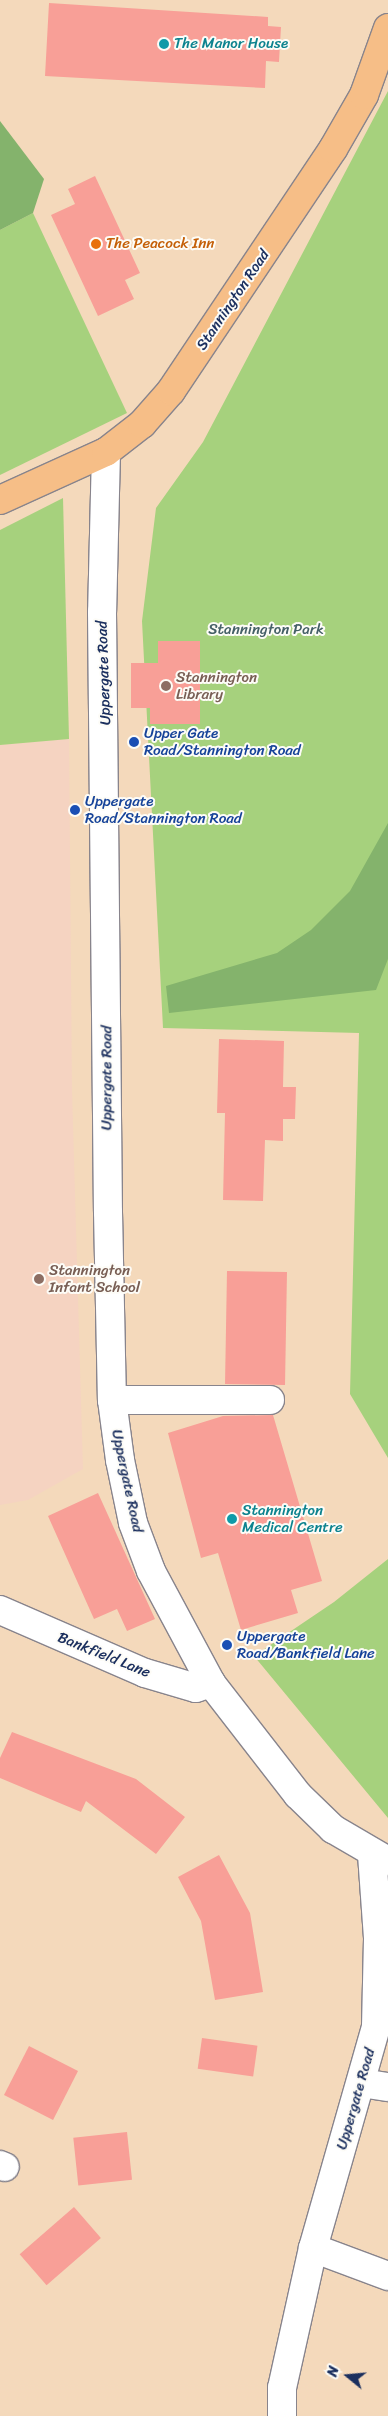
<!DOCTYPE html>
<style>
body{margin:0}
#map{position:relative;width:388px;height:2416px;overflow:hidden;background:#f4d9bb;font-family:Sriracha,sans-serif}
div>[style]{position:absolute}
.built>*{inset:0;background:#f5d3c1}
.green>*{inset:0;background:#a6d17d}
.forest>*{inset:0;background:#84b36c}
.building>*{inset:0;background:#f89f97;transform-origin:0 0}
.roads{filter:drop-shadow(1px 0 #88848c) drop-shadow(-1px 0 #88848c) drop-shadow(0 1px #88848c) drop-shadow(0 -1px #88848c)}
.minor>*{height:28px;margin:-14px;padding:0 14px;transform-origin:14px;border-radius:14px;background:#fff}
.major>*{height:28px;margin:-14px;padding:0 14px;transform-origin:14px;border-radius:14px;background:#f6be87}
.dots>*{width:14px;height:14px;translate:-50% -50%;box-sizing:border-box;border:2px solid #fdfcf7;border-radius:50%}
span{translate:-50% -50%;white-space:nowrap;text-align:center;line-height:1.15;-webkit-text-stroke:4px #fdfcf7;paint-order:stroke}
.culture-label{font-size:15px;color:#0d838f}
.left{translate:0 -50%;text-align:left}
.food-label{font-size:15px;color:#c56008}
.street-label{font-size:15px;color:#1b2f5e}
.park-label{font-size:15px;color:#456067}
.education-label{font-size:15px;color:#785e54}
.transit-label{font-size:15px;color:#164399}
.north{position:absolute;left:323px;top:2351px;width:50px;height:50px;-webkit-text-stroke:4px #fdfcf7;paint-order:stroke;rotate:287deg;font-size:14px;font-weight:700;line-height:20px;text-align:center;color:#1b2f5e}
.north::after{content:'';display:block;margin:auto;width:18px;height:22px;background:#1b2f5e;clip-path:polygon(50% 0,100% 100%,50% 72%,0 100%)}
</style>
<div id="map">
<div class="built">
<i style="clip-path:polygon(69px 739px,72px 1090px,83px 1469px,28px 1500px,0 1505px,0 745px)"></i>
</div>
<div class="green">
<i style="clip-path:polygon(388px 91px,388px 1458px,350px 1394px,359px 1033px,163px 1028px,142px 621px,156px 508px,203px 442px)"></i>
<i style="clip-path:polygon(33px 213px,127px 413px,0 475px,0 230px)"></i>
<i style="clip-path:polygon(63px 498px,69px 739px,0 745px,0 530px)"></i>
<i style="clip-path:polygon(388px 1559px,388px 1818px,254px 1656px,334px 1602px)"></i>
</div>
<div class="forest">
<i style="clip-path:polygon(0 121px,44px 179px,33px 213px,0 230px)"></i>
<i style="clip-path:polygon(388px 823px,388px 959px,376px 990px,169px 1013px,166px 986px,277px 953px,311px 930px,350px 891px)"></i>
</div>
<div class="building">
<i style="clip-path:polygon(49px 3px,268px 17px,268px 26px,281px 27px,279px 62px,266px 61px,265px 88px,45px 76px)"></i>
<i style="clip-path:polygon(95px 176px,140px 273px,125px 280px,134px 299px,98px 316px,51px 215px,75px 204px,68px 189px)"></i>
<i style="clip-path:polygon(158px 641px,200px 641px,200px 724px,150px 724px,150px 708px,131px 708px,131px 663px,158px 663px)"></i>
<i style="clip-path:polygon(219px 1039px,284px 1041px,283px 1087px,296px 1087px,295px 1119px,283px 1119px,283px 1141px,265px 1140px,263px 1201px,223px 1200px,225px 1113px,217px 1113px)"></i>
<i style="left:227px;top:1271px;width:60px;height:113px;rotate:1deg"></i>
<i style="clip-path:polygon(273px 1415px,322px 1581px,291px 1590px,298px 1613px,241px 1630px,218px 1553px,201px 1558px,168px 1433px,223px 1416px)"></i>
<i style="clip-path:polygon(98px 1493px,155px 1619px,127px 1631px,117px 1609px,94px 1619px,48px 1516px)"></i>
<i style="clip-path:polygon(12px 1732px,136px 1779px,185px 1817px,156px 1854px,86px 1801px,81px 1812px,0 1778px,0 1758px)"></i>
<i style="clip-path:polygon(219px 1855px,250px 1913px,263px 1992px,215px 2000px,201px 1921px,178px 1877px)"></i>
<i style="left:202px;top:2038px;width:56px;height:31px;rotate:8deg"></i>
<i style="left:29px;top:2046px;width:55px;height:55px;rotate:27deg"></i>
<i style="left:127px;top:2132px;width:48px;height:54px;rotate:84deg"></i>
<i style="left:74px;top:2207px;width:41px;height:72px;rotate:49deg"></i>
</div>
<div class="roads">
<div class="minor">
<i style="left:106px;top:452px;width:160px;rotate:91.4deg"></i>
<i style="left:102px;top:612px;width:600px;rotate:89.43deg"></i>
<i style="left:108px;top:1212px;width:188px;rotate:88.8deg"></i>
<i style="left:112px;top:1400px;width:61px;rotate:82.4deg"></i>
<i style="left:120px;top:1460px;width:64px;rotate:78.3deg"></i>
<i style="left:133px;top:1523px;width:51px;rotate:69.4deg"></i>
<i style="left:151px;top:1571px;width:127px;rotate:61.8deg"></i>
<i style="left:211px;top:1683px;width:142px;rotate:52.2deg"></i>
<i style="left:298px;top:1795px;width:49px;rotate:44.2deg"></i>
<i style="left:333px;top:1829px;width:64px;rotate:30.2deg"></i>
<i style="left:112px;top:1400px;width:158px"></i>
<i style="left:0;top:1610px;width:158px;rotate:23.5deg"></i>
<i style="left:145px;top:1673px;width:53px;rotate:16.4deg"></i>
<i style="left:196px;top:1688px;width:16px;rotate:-18deg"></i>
<i style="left:362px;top:2083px;width:26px;rotate:9deg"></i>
<i style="left:0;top:2165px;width:5px;rotate:22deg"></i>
<i style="left:313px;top:2248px;width:80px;rotate:20.5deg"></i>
<i style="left:282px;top:2416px;width:28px;rotate:-90deg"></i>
<i style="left:282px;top:2388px;width:143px;rotate:-77.5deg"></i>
<i style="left:313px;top:2248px;width:230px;rotate:-74.1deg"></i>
<i style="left:376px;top:2027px;width:89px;rotate:-88.7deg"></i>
<i style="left:378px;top:1938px;width:84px;rotate:-94.1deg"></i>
</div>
<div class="major">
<i style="left:0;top:500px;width:116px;rotate:-24.4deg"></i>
<i style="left:106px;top:452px;width:46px;rotate:-37.9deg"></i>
<i style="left:142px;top:424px;width:44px;rotate:-48.7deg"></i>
<i style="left:171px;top:391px;width:291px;rotate:-56.2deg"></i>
<i style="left:333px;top:149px;width:62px;rotate:-60.1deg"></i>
<i style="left:364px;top:95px;width:71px;rotate:-70.3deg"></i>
</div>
</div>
<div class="dots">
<i style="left:164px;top:44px;background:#0f9aa8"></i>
<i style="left:96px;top:244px;background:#e8710a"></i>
<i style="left:166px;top:686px;background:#8d6e63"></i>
<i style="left:134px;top:742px;background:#1a4fb4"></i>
<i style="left:75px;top:810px;background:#1a4fb4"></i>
<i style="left:39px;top:1279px;background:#8d6e63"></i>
<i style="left:232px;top:1519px;background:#0f9aa8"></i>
<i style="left:227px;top:1645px;background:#1a4fb4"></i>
</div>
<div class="culture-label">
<span class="left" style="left:174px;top:44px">The Manor House</span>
<span class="left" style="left:242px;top:1519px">Stannington<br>Medical Centre</span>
</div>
<div class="food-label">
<span class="left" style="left:106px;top:244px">The Peacock Inn</span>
</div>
<div class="street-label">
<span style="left:233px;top:300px;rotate:-56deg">Stannington Road</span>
<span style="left:104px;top:673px;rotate:-92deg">Uppergate Road</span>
<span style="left:107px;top:1078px;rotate:-90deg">Uppergate Road</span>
<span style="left:127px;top:1481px;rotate:78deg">Uppergate Road</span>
<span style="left:104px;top:1655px;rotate:22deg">Bankfield Lane</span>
<span style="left:356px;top:2099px;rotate:-74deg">Uppergate Road</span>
</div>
<div class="park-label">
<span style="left:266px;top:630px">Stannington Park</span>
</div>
<div class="education-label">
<span class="left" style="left:176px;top:686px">Stannington<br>Library</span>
<span class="left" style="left:49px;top:1279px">Stannington<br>Infant School</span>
</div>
<div class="transit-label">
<span class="left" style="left:144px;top:742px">Upper Gate<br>Road/Stannington Road</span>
<span class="left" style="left:85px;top:810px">Uppergate<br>Road/Stannington Road</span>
<span class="left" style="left:237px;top:1645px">Uppergate<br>Road/Bankfield Lane</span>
</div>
<div class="north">N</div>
</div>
